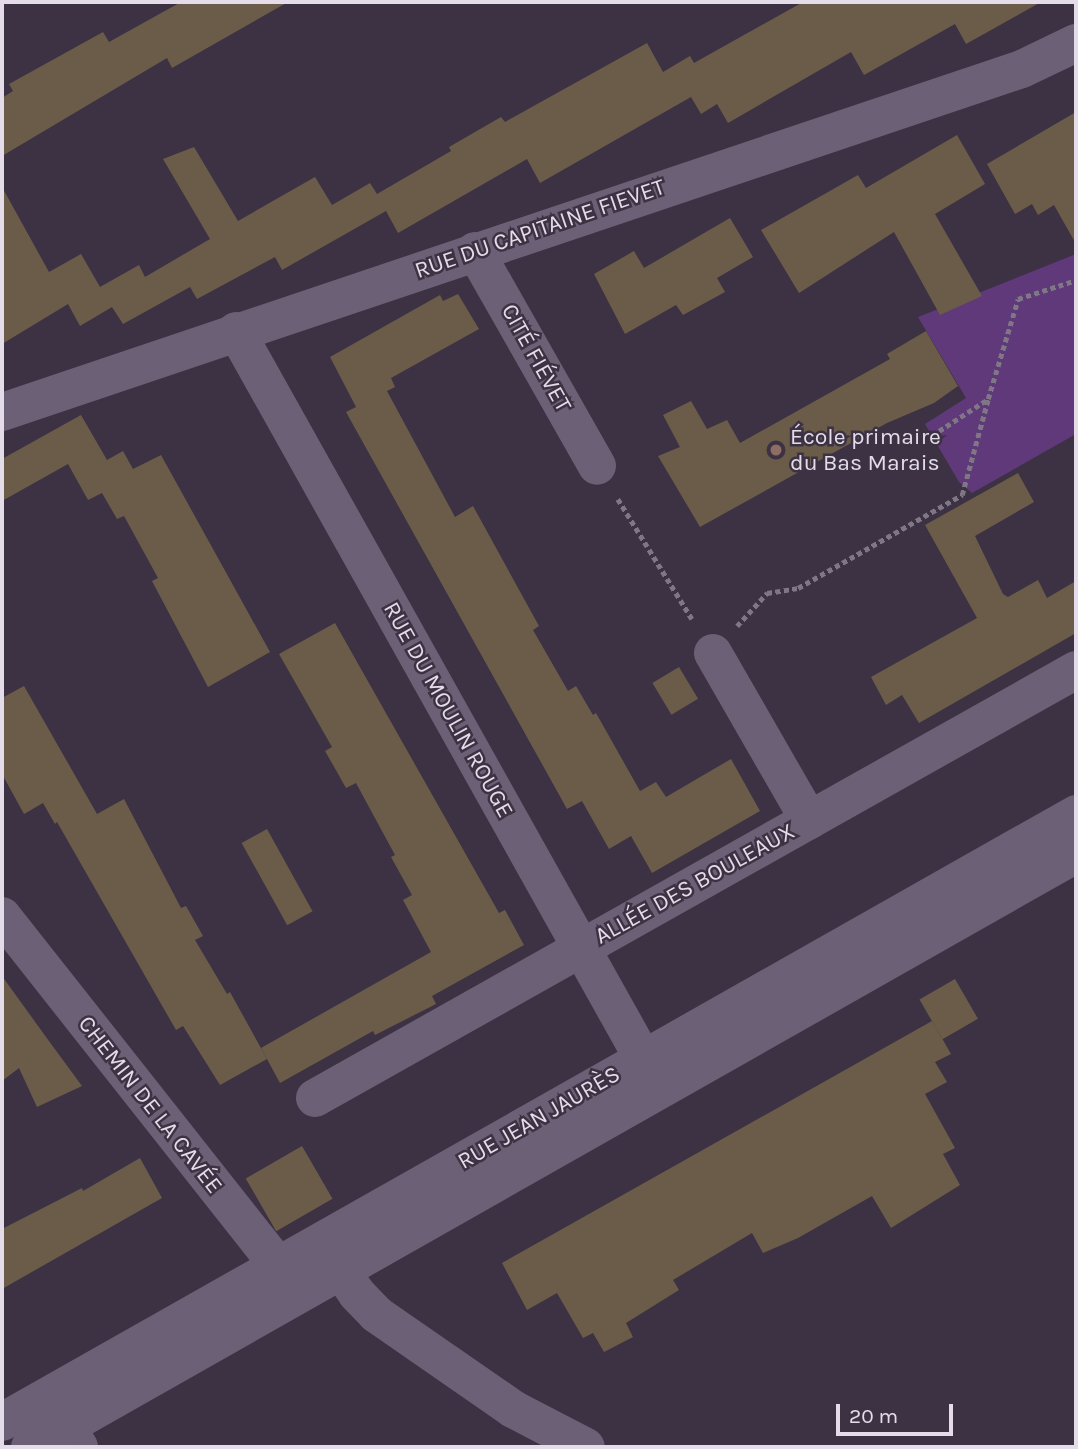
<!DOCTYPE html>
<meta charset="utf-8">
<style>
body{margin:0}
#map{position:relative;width:1078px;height:1449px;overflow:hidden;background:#3c3244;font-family:Karla,sans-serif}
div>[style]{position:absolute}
.green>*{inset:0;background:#5f3979}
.building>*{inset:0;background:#6b5c49;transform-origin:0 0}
.path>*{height:4.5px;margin-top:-2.25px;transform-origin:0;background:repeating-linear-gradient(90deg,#7f7686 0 5px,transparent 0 8.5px)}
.street>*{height:38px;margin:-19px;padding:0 19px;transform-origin:19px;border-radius:19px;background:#6b6075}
.secondary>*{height:38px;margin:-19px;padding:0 19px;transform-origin:19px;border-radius:19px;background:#6b6075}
.dots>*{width:19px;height:19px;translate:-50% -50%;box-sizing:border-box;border:4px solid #3c3244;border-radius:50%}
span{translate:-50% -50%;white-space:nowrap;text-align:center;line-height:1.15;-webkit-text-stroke:5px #3c3244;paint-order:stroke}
.street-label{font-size:23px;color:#e4dde9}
.poi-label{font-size:23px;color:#e4dde9}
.left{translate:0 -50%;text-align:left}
.frame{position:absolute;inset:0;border:4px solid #e4dde9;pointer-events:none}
.scale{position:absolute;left:836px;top:1404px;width:117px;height:32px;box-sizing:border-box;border:4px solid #e4dde9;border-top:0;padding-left:9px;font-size:21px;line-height:24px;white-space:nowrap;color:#e4dde9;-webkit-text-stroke:5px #3c3244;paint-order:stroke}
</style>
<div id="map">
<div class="green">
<i style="clip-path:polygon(1076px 254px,1076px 434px,972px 493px,959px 482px,925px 424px,966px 398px,918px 317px)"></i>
</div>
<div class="building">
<i style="clip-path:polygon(181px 2px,288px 2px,172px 68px,167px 58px,2px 156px,2px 98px,13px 91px,9px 84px,103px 32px,109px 42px)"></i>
<i style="clip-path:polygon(803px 2px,1041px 2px,966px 44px,955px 24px,864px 75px,851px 52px,728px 123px,717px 104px,701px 114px,691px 97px,540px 183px,527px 159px,398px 233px,386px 211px,282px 270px,275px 257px,197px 299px,190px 287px,123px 324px,112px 307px,80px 326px,68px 304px,2px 344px,2px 187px,49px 272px,81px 254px,100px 287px,139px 265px,145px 277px,210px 239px,163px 159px,194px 147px,238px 221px,315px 177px,332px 205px,370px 183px,377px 194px,451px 151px,449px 147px,501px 117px,505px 122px,647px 43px,663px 72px,690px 56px,694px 63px)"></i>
<i style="clip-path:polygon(1076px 112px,1076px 244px,1054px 205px,1038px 215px,1032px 204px,1015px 214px,987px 164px)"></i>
<i style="clip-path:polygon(957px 135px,985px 184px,935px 214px,982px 296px,940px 315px,894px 232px,799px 293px,761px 230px,858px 175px,866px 188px)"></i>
<i style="clip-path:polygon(730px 218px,753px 257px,717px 278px,725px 292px,683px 315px,676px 305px,625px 334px,594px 274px,634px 251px,644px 268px)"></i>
<i style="clip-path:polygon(458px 294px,479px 329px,391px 378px,395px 387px,387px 391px,455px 517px,473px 506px,539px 626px,533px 630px,568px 691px,576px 686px,593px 715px,596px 713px,640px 791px,656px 782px,666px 797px,731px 759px,760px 811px,652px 873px,631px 836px,609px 849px,582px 801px,567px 809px,346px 412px,356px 407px,330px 357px,440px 295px,443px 301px)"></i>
<i style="clip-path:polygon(926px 331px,958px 386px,934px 403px,887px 423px,700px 527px,658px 456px,680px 447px,663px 415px,691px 401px,707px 429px,727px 420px,740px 443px,890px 359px,887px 354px)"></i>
<i style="clip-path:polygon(81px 415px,107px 460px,123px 451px,133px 469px,161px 455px,270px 652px,208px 687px,152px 581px,158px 578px,124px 516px,117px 519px,102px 493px,88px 500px,68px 464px,2px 501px,2px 459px)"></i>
<i style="clip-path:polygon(1018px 473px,1034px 502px,975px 536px,1003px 594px,1008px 597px,1038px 580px,1047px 598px,1076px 581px,1076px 633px,919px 723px,902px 695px,886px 705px,871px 677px,977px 618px,925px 525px)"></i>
<i style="clip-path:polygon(335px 623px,499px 913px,505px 910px,524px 945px,432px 996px,436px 1004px,375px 1035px,373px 1031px,280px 1083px,261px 1048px,431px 952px,403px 900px,412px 895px,391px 857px,395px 855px,356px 783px,346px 788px,337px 772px,325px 751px,332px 747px,279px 654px)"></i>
<i style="left:679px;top:667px;width:37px;height:31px;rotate:59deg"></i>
<i style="clip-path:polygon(24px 686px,97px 814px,124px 799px,181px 908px,186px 906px,203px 936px,195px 940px,227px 994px,230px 992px,267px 1059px,220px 1085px,183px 1026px,176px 1030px,57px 822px,55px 824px,43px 803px,24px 814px,2px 774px,2px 698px)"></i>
<i style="left:267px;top:829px;width:94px;height:29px;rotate:61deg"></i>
<i style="clip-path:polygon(2px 976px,46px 1037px,82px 1086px,37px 1107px,19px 1068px,2px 1081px)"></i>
<i style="left:955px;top:979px;width:46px;height:41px;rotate:60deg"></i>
<i style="clip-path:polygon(932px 1021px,951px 1054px,935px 1062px,947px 1082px,925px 1094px,955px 1148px,943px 1154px,960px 1185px,891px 1228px,872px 1196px,798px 1238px,763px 1253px,752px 1233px,673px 1280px,679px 1290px,626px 1323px,633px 1337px,604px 1352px,593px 1333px,583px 1338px,557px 1293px,527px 1310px,502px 1263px)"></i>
<i style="left:302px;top:1146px;width:61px;height:65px;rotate:60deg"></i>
<i style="clip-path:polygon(140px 1158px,162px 1198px,2px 1289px,2px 1229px,82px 1188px,83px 1191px)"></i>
</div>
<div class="path">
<i style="left:939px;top:431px;width:59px;rotate:-33.1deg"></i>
<i style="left:988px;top:399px;width:104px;rotate:-73.3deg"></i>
<i style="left:1018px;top:299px;width:61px;rotate:-18.1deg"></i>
<i style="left:618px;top:499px;width:141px;rotate:58.3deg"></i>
<i style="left:737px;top:626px;width:45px;rotate:-47.7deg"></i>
<i style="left:767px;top:593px;width:31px;rotate:-9deg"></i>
<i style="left:798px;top:588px;width:189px;rotate:-29.6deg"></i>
<i style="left:962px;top:495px;width:99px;rotate:-74.8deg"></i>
</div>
<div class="street">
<i style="left:475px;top:251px;width:247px;rotate:60.4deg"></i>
<i style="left:236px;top:331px;width:866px;rotate:60.77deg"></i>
<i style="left:2px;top:412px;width:1076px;rotate:-18.59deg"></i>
<i style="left:1022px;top:69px;width:60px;rotate:-25.7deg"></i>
<i style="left:713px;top:653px;width:193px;rotate:60.1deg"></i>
<i style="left:2px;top:916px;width:446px;rotate:51.7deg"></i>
<i style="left:278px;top:1266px;width:32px;rotate:60deg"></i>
<i style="left:315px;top:1098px;width:873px;rotate:-29.35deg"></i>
<i style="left:323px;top:1244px;width:60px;rotate:55.8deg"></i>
<i style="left:357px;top:1294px;width:28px;rotate:46deg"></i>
<i style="left:376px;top:1314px;width:167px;rotate:34.7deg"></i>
<i style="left:513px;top:1409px;width:82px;rotate:27.5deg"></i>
<i style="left:48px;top:1398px;width:58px;rotate:57.7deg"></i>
</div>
<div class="secondary">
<i style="left:2px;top:1422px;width:1234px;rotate:-29.51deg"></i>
<i style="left:30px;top:1447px;width:1202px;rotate:-29.55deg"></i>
</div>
<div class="dots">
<i style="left:776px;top:450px;background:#8d6e63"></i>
</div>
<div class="street-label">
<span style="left:540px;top:229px;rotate:-19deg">RUE DU CAPITAINE FIEVET</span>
<span style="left:536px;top:358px;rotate:61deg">CITÉ FIÉVET</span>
<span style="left:448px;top:710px;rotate:61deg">RUE DU MOULIN ROUGE</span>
<span style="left:695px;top:884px;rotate:-29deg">ALLÉE DES BOULEAUX</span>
<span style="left:150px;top:1105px;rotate:52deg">CHEMIN DE LA CAVÉE</span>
<span style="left:539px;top:1118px;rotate:-30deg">RUE JEAN JAURÈS</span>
</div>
<div class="poi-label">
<span class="left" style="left:790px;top:450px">École primaire<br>du Bas Marais</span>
</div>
<div class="frame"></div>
<div class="scale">20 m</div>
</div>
